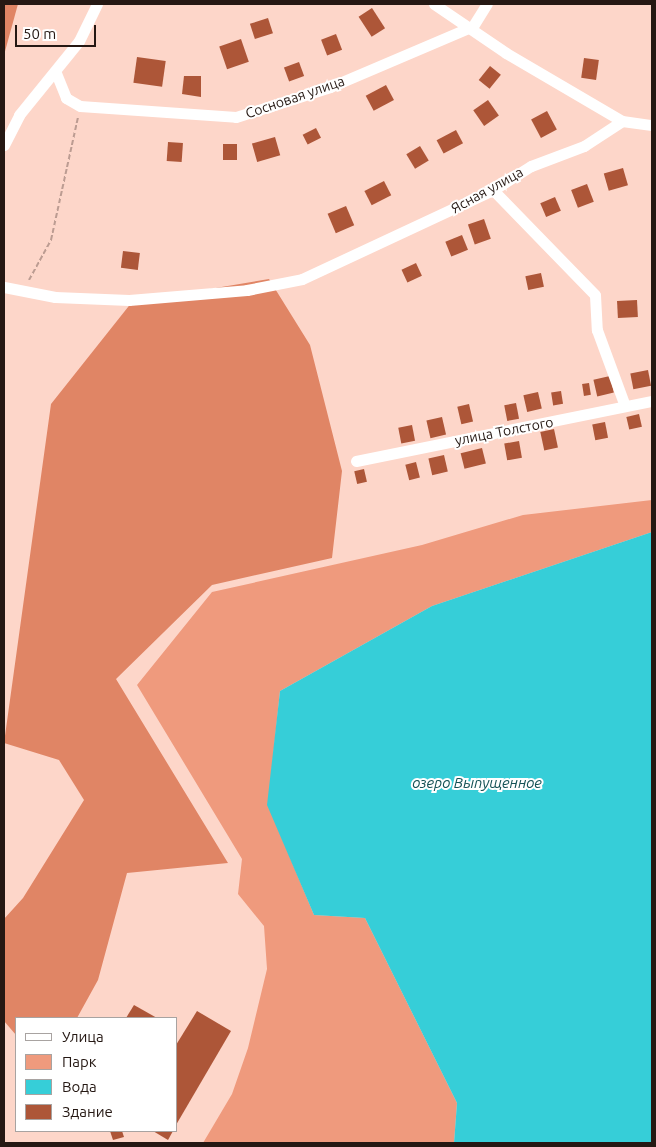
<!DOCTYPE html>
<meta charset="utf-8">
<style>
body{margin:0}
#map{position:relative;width:656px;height:1147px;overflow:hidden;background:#fdd6c9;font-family:Ubuntu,sans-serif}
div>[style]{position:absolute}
.green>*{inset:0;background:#ef9a7d}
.forest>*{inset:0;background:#e08565}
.water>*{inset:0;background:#36ced8}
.building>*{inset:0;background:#ad5638;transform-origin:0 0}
.path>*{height:2px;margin-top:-1px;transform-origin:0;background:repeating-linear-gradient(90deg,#bc9c92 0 5px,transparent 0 7.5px)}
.minor>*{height:11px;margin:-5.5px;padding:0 5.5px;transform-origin:5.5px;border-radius:5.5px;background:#fff}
span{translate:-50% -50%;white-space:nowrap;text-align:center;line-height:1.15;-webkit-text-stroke:4px #fff;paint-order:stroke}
.street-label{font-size:14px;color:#251813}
.water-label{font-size:15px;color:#145256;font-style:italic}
.frame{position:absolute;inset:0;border:5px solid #251813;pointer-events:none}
.legend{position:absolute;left:15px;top:1017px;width:162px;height:115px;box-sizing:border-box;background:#fff;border:1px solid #a8a3a1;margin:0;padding:6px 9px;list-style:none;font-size:15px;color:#251813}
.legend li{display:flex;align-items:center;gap:10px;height:25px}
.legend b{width:25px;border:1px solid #a8a3a1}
.scale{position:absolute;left:15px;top:25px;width:81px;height:22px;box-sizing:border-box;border:2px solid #251813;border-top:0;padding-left:6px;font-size:15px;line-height:18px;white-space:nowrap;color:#251813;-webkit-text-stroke:4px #fff;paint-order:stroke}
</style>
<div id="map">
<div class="green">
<i style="clip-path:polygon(652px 500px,652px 532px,432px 606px,280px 691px,268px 805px,314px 915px,365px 918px,457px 1103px,454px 1143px,203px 1143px,232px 1094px,248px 1048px,267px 969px,264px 926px,238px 894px,242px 859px,137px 685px,212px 592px,422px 545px,523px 515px)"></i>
</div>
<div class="forest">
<i style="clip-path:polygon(4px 4px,18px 4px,4px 55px)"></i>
<i style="clip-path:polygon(269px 279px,310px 345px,342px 471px,332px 558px,212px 585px,116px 679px,228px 863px,127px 873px,98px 980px,77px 1018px,16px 1018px,16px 1035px,4px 1021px,4px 919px,23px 898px,84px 800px,59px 760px,4px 743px,51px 404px,132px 302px)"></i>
</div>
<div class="water">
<i style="clip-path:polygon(652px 532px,652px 1143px,454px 1143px,457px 1103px,365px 918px,314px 915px,267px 805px,280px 691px,432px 606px)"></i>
</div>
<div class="building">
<i style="left:372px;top:8px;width:24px;height:16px;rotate:57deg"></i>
<i style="left:268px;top:18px;width:16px;height:19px;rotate:72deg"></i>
<i style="left:336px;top:34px;width:17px;height:16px;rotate:69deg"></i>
<i style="left:241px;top:39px;width:24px;height:23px;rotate:71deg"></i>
<i style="left:137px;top:57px;width:29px;height:26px;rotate:8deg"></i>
<i style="left:584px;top:58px;width:15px;height:20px;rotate:8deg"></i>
<i style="left:299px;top:62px;width:15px;height:16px;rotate:70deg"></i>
<i style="left:490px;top:66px;width:14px;height:18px;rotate:39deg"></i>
<i style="clip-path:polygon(184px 76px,201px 76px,201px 97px,182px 94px)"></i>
<i style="left:386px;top:85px;width:17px;height:23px;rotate:62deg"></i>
<i style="left:488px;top:100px;width:19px;height:18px;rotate:55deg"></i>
<i style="left:547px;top:111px;width:21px;height:18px;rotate:62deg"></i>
<i style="left:316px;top:128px;width:11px;height:15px;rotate:63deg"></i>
<i style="left:456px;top:130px;width:15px;height:22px;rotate:62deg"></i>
<i style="left:275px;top:137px;width:19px;height:24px;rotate:74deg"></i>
<i style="left:168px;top:142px;width:15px;height:19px;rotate:4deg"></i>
<i style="left:237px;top:144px;width:16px;height:14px;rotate:90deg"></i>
<i style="left:420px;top:146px;width:17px;height:16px;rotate:59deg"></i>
<i style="left:623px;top:168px;width:18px;height:20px;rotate:74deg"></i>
<i style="left:384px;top:181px;width:16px;height:22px;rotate:63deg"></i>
<i style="left:587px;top:184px;width:19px;height:17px;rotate:69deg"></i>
<i style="left:555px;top:197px;width:15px;height:16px;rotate:67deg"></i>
<i style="left:346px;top:206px;width:21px;height:20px;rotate:67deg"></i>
<i style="left:484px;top:219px;width:21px;height:17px;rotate:71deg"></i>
<i style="left:462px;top:235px;width:16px;height:18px;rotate:68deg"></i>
<i style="left:123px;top:251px;width:17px;height:17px;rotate:7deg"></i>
<i style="left:416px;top:263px;width:14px;height:16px;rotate:65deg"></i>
<i style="left:541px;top:273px;width:14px;height:16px;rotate:78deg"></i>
<i style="left:637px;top:300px;width:17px;height:20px;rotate:87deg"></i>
<i style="left:648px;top:370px;width:16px;height:18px;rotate:79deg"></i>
<i style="left:610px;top:376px;width:17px;height:17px;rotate:77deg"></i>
<i style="left:589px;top:383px;width:12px;height:7px;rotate:81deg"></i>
<i style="left:561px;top:391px;width:13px;height:10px;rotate:81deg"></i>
<i style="left:538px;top:392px;width:17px;height:15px;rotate:77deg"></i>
<i style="left:516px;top:403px;width:16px;height:12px;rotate:79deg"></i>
<i style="left:469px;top:404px;width:18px;height:12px;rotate:77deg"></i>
<i style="left:639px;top:414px;width:13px;height:13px;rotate:77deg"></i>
<i style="left:442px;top:417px;width:18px;height:16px;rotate:77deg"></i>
<i style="left:605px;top:422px;width:16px;height:13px;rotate:79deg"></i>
<i style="left:412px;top:425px;width:16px;height:14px;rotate:79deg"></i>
<i style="left:554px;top:429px;width:19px;height:14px;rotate:78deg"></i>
<i style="left:519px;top:441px;width:17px;height:15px;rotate:80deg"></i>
<i style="left:482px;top:448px;width:16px;height:22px;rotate:76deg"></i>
<i style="left:444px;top:455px;width:17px;height:16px;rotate:77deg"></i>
<i style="left:416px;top:462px;width:16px;height:11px;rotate:76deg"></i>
<i style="left:364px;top:469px;width:13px;height:10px;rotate:77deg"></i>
<i style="clip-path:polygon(134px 1005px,157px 1018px,126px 1018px)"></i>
<i style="clip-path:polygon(197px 1011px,231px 1031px,176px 1125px,176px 1045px)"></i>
<i style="clip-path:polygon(110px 1131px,122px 1131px,124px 1137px,113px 1140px)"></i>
<i style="clip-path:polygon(153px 1131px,173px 1131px,168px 1140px)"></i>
</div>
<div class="path">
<i style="left:29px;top:280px;width:46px;rotate:-61.2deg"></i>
<i style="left:51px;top:240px;width:126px;rotate:-77.6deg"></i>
</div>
<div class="minor">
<i style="left:434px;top:4px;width:87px;rotate:34.2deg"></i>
<i style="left:506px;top:53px;width:134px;rotate:30.4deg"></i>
<i style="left:56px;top:73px;width:27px;rotate:68deg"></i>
<i style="left:66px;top:98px;width:16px;rotate:30deg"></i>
<i style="left:80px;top:106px;width:156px;rotate:4deg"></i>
<i style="left:236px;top:117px;width:99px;rotate:-17.7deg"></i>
<i style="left:330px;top:87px;width:155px;rotate:-23.1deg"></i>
<i style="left:473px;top:26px;width:26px;rotate:-58deg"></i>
<i style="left:4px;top:145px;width:34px;rotate:-63deg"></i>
<i style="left:19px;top:115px;width:95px;rotate:-51deg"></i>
<i style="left:79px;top:41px;width:41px;rotate:-64.1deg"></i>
<i style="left:493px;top:190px;width:146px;rotate:45.8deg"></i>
<i style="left:595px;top:295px;width:35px;rotate:87deg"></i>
<i style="left:597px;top:330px;width:81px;rotate:69.8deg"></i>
<i style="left:4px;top:287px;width:52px;rotate:11.1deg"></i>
<i style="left:55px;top:297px;width:74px;rotate:2.3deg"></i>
<i style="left:129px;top:300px;width:118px;rotate:-4.8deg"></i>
<i style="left:247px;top:290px;width:56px;rotate:-11.3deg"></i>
<i style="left:302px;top:279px;width:211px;rotate:-25deg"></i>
<i style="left:493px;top:190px;width:45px;rotate:-32.3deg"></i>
<i style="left:531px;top:166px;width:57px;rotate:-20.7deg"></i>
<i style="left:584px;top:146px;width:45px;rotate:-33.3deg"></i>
<i style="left:622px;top:121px;width:30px;rotate:8deg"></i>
<i style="left:356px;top:461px;width:302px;rotate:-11.5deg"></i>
</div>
<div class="street-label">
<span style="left:295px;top:97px;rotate:-19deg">Сосновая улица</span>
<span style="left:487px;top:190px;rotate:-29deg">Ясная улица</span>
<span style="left:504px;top:431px;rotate:-11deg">улица Толстого</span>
</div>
<div class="water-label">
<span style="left:477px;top:783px">озеро Выпущенное</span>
</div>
<div class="frame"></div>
<ul class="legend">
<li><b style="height:6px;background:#fff"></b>Улица</li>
<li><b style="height:14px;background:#ef9a7d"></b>Парк</li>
<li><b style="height:14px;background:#36ced8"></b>Вода</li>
<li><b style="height:14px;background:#ad5638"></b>Здание</li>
</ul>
<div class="scale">50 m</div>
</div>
